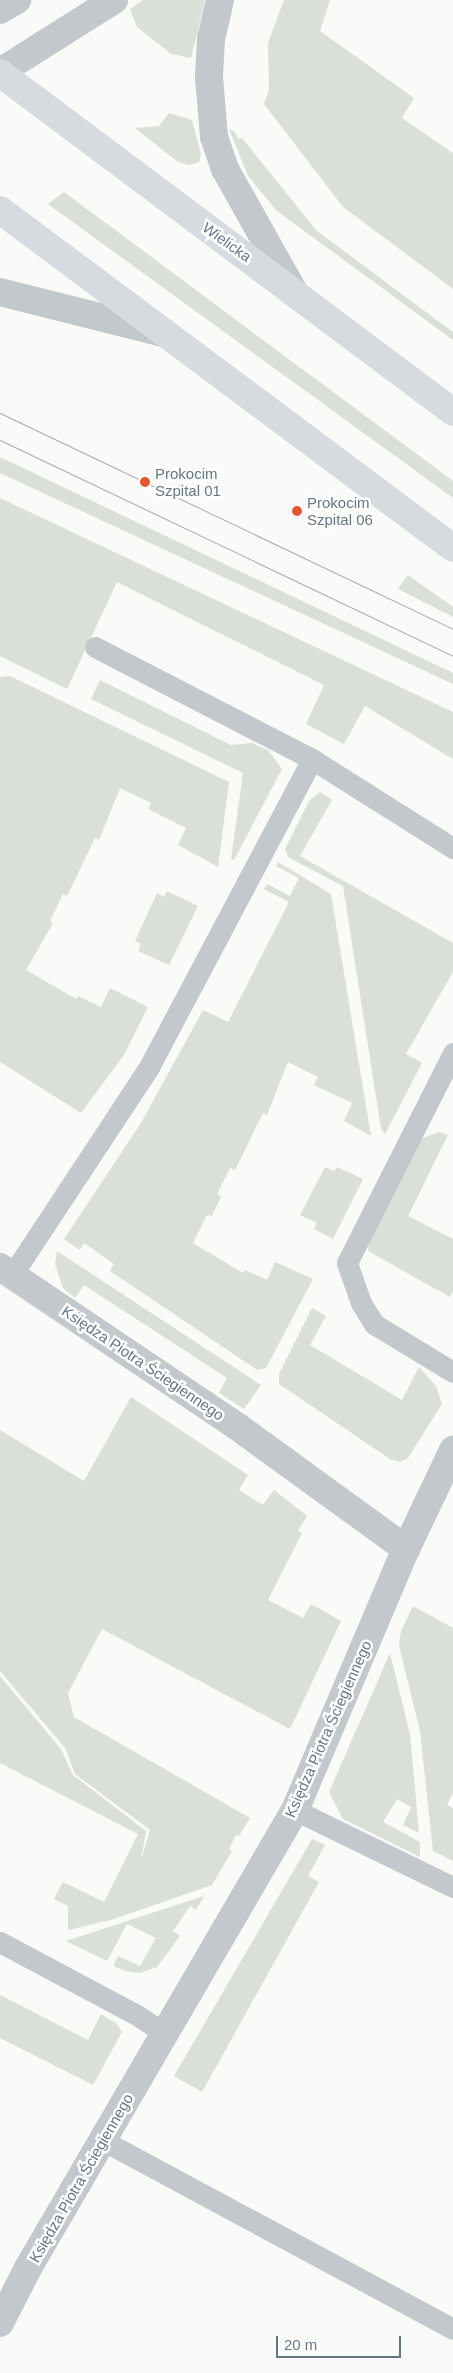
<!DOCTYPE html>
<meta charset="utf-8">
<style>
body{margin:0}
#map{position:relative;width:453px;height:2373px;overflow:hidden;background:#fafaf8;font-family:Arial,sans-serif}
div>[style]{position:absolute}
.green>*{inset:0;background:#dadfd7}
.service>*{height:21px;margin:-10.5px;padding:0 10.5px;transform-origin:10.5px;border-radius:10.5px;background:#c3c8cc}
.minor>*{height:28px;margin:-14px;padding:0 14px;transform-origin:14px;border-radius:14px;background:#c3c8cc}
.tertiary>*{height:28px;margin:-14px;padding:0 14px;transform-origin:14px;border-radius:14px;background:#c3c8cc}
.primary>*{height:28px;margin:-14px;padding:0 14px;transform-origin:14px;border-radius:14px;background:#d6dbdf}
.tram>*{height:1px;margin:-0.5px;padding:0 0.5px;transform-origin:0.5px;border-radius:0.5px;background:#a2aab0}
.dots>*{width:14px;height:14px;translate:-50% -50%;box-sizing:border-box;border:2px solid #fff;border-radius:50%}
span{translate:-50% -50%;white-space:nowrap;text-align:center;line-height:1.15;-webkit-text-stroke:5px #fff;paint-order:stroke}
.street-label{font-size:15px;color:#657683}
.poi-label{font-size:15px;color:#657683}
.left{translate:0 -50%;text-align:left}
.scale{position:absolute;left:276px;top:2336px;width:125px;height:22px;box-sizing:border-box;border:2px solid #657683;border-top:0;padding-left:6px;font-size:15px;line-height:18px;white-space:nowrap;color:#657683;-webkit-text-stroke:4px #fff;paint-order:stroke}
</style>
<div id="map">
<div class="green">
<i style="clip-path:polygon(143px 0,205px 0,191px 58px,171px 54px,137px 27px,130px 9px)"></i>
<i style="clip-path:polygon(284px 0,330px 0,320px 31px,414px 98px,402px 118px,453px 153px,453px 289px,343px 207px,264px 104px,269px 90px,268px 43px)"></i>
<i style="clip-path:polygon(169px 113px,192px 120px,201px 154px,199px 162px,189px 165px,178px 162px,135px 128px,159px 126px)"></i>
<i style="clip-path:polygon(229px 129px,235px 132px,238px 139px,242px 138px,317px 231px,453px 332px,453px 340px,277px 211px,248px 176px)"></i>
<i style="clip-path:polygon(64px 192px,453px 481px,453px 498px,48px 204px)"></i>
<i style="clip-path:polygon(0 457px,453px 673px,453px 684px,0 473px)"></i>
<i style="clip-path:polygon(0 498px,453px 712px,453px 759px,365px 706px,344px 744px,306px 724px,324px 685px,117px 582px,67px 689px,0 656px)"></i>
<i style="clip-path:polygon(408px 575px,453px 607px,453px 617px,398px 589px)"></i>
<i style="clip-path:polygon(10px 676px,229px 782px,218px 867px,178px 845px,186px 828px,148px 809px,151px 803px,120px 788px,99px 840px,95px 838px,67px 896px,63px 894px,50px 921px,53px 923px,26px 970px,76px 999px,78px 996px,101px 1007px,110px 988px,148px 1007px,124px 1055px,81px 1113px,0 1062px,0 677px)"></i>
<i style="clip-path:polygon(100px 680px,231px 745px,252px 743px,268px 750px,282px 769px,234px 860px,231px 859px,243px 773px,91px 699px)"></i>
<i style="clip-path:polygon(320px 792px,332px 800px,300px 856px,453px 943px,453px 972px,406px 1054px,422px 1063px,385px 1134px,381px 1129px,343px 886px,288px 857px,285px 849px,309px 801px)"></i>
<i style="clip-path:polygon(278px 862px,331px 894px,371px 1136px,344px 1121px,352px 1103px,314px 1085px,318px 1077px,288px 1062px,267px 1115px,263px 1113px,235px 1170px,230px 1168px,217px 1194px,221px 1197px,212px 1216px,207px 1215px,193px 1243px,243px 1273px,245px 1270px,267px 1280px,275px 1262px,313px 1279px,266px 1368px,257px 1370px,110px 1271px,114px 1264px,84px 1243px,80px 1250px,64px 1239px,141px 1123px,203px 1010px,228px 1022px,289px 902px,264px 889px,267px 884px,290px 896px,299px 878px,276px 866px)"></i>
<i style="clip-path:polygon(167px 891px,198px 906px,169px 965px,138px 951px,141px 944px,135px 941px,157px 893px,164px 897px)"></i>
<i style="clip-path:polygon(439px 1132px,448px 1135px,408px 1216px,453px 1239px,453px 1291px,450px 1297px,368px 1251px,370px 1238px,420px 1139px)"></i>
<i style="clip-path:polygon(325px 1167px,334px 1171px,337px 1167px,363px 1179px,333px 1239px,314px 1229px,317px 1223px,300px 1215px)"></i>
<i style="clip-path:polygon(57px 1251px,261px 1385px,244px 1409px,219px 1393px,227px 1378px,84px 1285px,75px 1298px,63px 1288px,55px 1264px)"></i>
<i style="clip-path:polygon(312px 1308px,326px 1316px,310px 1345px,402px 1400px,419px 1367px,436px 1386px,442px 1404px,408px 1458px,400px 1462px,390px 1459px,279px 1384px,279px 1374px)"></i>
<i style="clip-path:polygon(131px 1397px,248px 1475px,239px 1490px,263px 1505px,274px 1490px,307px 1516px,298px 1531px,302px 1533px,268px 1600px,303px 1618px,311px 1604px,341px 1621px,290px 1729px,102px 1629px,68px 1693px,74px 1717px,250px 1818px,239px 1836px,236px 1835px,229px 1849px,232px 1851px,212px 1885px,114px 1919px,68px 1930px,68px 1906px,54px 1899px,63px 1882px,104px 1902px,138px 1834px,0 1763px,0 1676px,61px 1749px,73px 1775px,146px 1831px,141px 1860px,150px 1830px,75px 1774px,65px 1748px,0 1671px,0 1430px,84px 1481px)"></i>
<i style="clip-path:polygon(413px 1606px,453px 1628px,453px 1793px,447px 1805px,453px 1808px,453px 1861px,433px 1851px,420px 1731px,399px 1646px,401px 1631px)"></i>
<i style="clip-path:polygon(390px 1653px,410px 1734px,419px 1833px,403px 1825px,411px 1807px,397px 1799px,383px 1822px,420px 1842px,420px 1857px,343px 1819px,329px 1792px)"></i>
<i style="clip-path:polygon(312px 1839px,325px 1845px,308px 1876px,319px 1882px,202px 2092px,174px 2076px)"></i>
<i style="clip-path:polygon(204px 1896px,196px 1910px,190px 1906px,173px 1931px,180px 1936px,157px 1967px,140px 1973px,125px 1971px,113px 1966px,118px 1956px,140px 1966px,156px 1938px,127px 1924px,107px 1961px,66px 1941px)"></i>
<i style="clip-path:polygon(0 1995px,88px 2040px,101px 2014px,117px 2024px,122px 2032px,93px 2085px,0 2038px)"></i>
</div>
<div class="service">
<i style="left:95px;top:647px;width:244px;rotate:27.3deg"></i>
<i style="left:312px;top:759px;width:167px;rotate:32.3deg"></i>
<i style="left:453px;top:1053px;width:235px;rotate:116.8deg"></i>
<i style="left:347px;top:1263px;width:42px;rotate:70.7deg"></i>
<i style="left:361px;top:1303px;width:25px;rotate:58deg"></i>
<i style="left:374px;top:1324px;width:92px;rotate:31.3deg"></i>
<i style="left:12px;top:1275px;width:249px;rotate:-56.6deg"></i>
<i style="left:149px;top:1067px;width:348px;rotate:-62.1deg"></i>
<i style="left:295px;top:1810px;width:176px;rotate:26deg"></i>
<i style="left:0;top:1942px;width:155px;rotate:28.1deg"></i>
<i style="left:137px;top:2015px;width:34px;rotate:34deg"></i>
<i style="left:104px;top:2141px;width:396px;rotate:28.3deg"></i>
</div>
<div class="minor">
<i style="left:220px;top:0;width:39px;rotate:103deg"></i>
<i style="left:211px;top:38px;width:39px;rotate:93deg"></i>
<i style="left:209px;top:77px;width:60px;rotate:85.2deg"></i>
<i style="left:214px;top:137px;width:34px;rotate:71deg"></i>
<i style="left:225px;top:169px;width:141px;rotate:60.7deg"></i>
<i style="left:0;top:10px;width:20px;rotate:-30deg"></i>
<i style="left:0;top:72px;width:135px;rotate:-32.3deg"></i>
<i style="left:0;top:1267px;width:287px;rotate:33.9deg"></i>
<i style="left:238px;top:1427px;width:208px;rotate:36deg"></i>
<i style="left:0;top:2323px;width:62px;rotate:-63deg"></i>
<i style="left:28px;top:2268px;width:530px;rotate:-59.76deg"></i>
<i style="left:295px;top:1810px;width:284px;rotate:-67deg"></i>
<i style="left:406px;top:1549px;width:110px;rotate:-64.6deg"></i>
</div>
<div class="tertiary">
<i style="left:0;top:292px;width:168px;rotate:14.1deg"></i>
</div>
<div class="primary">
<i style="left:0;top:73px;width:566px;rotate:36.81deg"></i>
<i style="left:0;top:210px;width:565px;rotate:36.73deg"></i>
</div>
<div class="tram">
<i style="left:0;top:413px;width:502px;rotate:25.49deg"></i>
<i style="left:0;top:440px;width:502px;rotate:25.49deg"></i>
</div>
<div class="dots">
<i style="left:145px;top:482px;background:#e4572e"></i>
<i style="left:297px;top:511px;background:#e4572e"></i>
</div>
<div class="street-label">
<span style="left:227px;top:242px;rotate:36deg">Wielicka</span>
<span style="left:143px;top:1363px;rotate:34deg">Księdza Piotra Ściegiennego</span>
<span style="left:328px;top:1729px;rotate:-66deg">Księdza Piotra Ściegiennego</span>
<span style="left:81px;top:2178px;rotate:-60deg">Księdza Piotra Ściegiennego</span>
</div>
<div class="poi-label">
<span class="left" style="left:155px;top:482px">Prokocim<br>Szpital 01</span>
<span class="left" style="left:307px;top:511px">Prokocim<br>Szpital 06</span>
</div>
<div class="scale">20 m</div>
</div>
